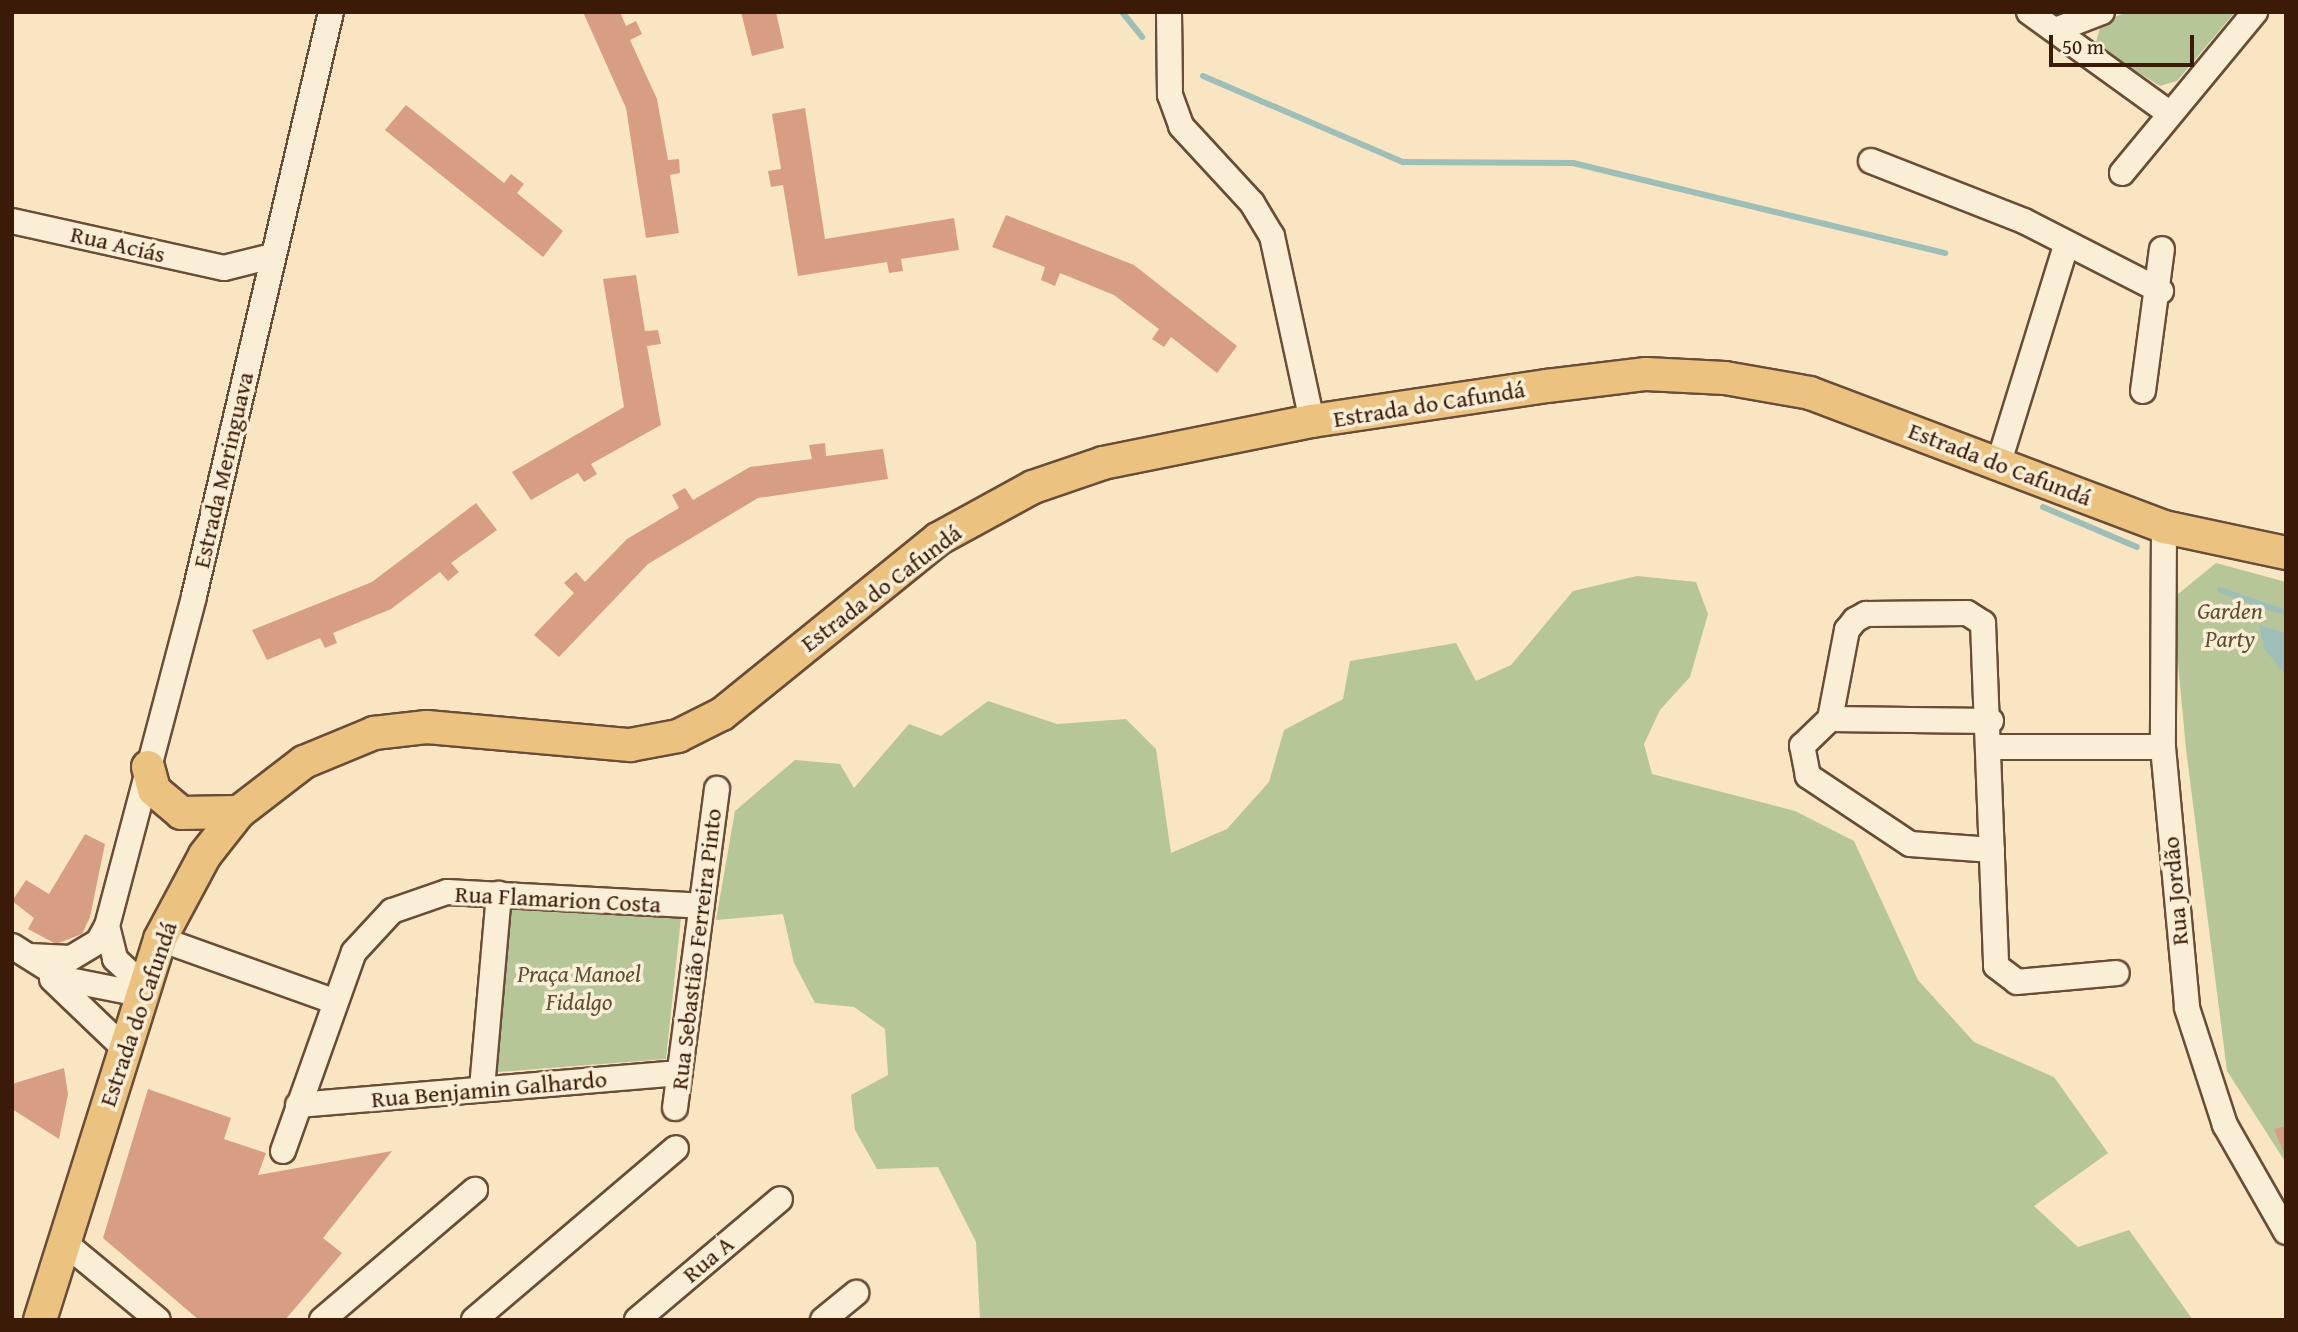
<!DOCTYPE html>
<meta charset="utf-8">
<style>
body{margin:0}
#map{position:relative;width:2298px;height:1332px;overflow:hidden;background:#f9e5c2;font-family:"Gentium Book Plus",serif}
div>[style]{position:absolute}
.green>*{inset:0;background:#b7c699}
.water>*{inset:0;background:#9ebeb8}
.stream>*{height:6px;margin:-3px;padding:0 3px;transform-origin:3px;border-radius:3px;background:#9ebeb8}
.building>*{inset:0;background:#d89e83}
.roads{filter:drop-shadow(2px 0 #6a4d36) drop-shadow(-2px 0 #6a4d36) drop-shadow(0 2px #6a4d36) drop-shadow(0 -2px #6a4d36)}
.minor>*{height:24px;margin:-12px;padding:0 12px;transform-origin:12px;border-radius:12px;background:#fbeed7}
.major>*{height:32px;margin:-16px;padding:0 16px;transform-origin:16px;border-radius:16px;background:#ecc281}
span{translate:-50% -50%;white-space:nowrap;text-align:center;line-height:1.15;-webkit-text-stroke:7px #fbeed7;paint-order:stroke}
.street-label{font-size:24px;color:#3b1a08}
.park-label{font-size:24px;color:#604e34;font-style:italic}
.frame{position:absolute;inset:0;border:14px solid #3b1a08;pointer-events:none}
.scale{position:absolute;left:2049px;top:35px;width:145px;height:32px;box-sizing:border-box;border:4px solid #3b1a08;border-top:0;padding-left:9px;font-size:21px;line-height:24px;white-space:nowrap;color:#3b1a08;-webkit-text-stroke:5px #fbeed7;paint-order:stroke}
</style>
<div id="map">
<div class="green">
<i style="clip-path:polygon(2127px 12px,2235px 12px,2177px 81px,2160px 86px,2095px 46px,2101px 23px)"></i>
<i style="clip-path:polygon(2216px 563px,2286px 582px,2286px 1163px,2227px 1071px,2186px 749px,2172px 599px)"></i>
<i style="clip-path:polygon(1637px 576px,1696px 582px,1708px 614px,1690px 677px,1660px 710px,1644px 744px,1652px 774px,1795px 811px,1854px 841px,1918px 980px,1974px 1042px,2054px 1077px,2108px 1153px,2034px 1206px,2078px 1247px,2129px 1230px,2193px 1320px,980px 1320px,976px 1242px,938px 1167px,877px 1169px,855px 1130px,851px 1095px,888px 1075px,885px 1029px,854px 1007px,815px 1003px,794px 963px,783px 914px,716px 920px,735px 811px,795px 760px,840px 764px,854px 788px,909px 724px,941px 736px,988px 701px,1057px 724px,1126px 719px,1156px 749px,1171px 853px,1227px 829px,1269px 782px,1284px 730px,1343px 699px,1350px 661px,1456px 643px,1476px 681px,1511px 665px,1573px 591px)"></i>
<i style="clip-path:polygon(506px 905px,681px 918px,666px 1059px,497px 1072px,491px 1062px)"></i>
</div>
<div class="water">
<i style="clip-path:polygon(2259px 625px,2286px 633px,2286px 676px,2264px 648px)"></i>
</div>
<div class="stream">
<i style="left:1122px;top:12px;width:32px;rotate:51deg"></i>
<i style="left:1203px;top:76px;width:218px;rotate:23.3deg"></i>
<i style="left:1403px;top:162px;width:170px;rotate:0.3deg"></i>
<i style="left:1573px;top:163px;width:383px;rotate:13.6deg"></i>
<i style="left:2043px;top:507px;width:102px;rotate:23.1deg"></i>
<i style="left:2220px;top:590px;width:70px;rotate:19.2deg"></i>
</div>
<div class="building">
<i style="clip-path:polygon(583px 12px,620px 12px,626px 26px,636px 21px,642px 34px,630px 40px,657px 99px,668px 160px,679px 159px,680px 173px,670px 175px,679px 233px,646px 238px,626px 108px)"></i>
<i style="clip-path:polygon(741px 12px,776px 12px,784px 48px,752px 56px)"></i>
<i style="clip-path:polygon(406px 105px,504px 183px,511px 174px,524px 184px,517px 193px,563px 231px,543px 257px,385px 130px)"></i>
<i style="clip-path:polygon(805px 108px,825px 239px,954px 218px,959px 250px,901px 259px,903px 271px,889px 273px,887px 262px,798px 276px,783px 185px,771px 187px,768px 171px,781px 169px,772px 114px)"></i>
<i style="clip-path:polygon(1006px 215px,1134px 265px,1237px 346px,1217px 373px,1171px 337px,1164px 347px,1152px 339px,1159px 329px,1114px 295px,1060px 273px,1055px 286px,1041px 280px,1045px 267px,992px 247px)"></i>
<i style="clip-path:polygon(636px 275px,645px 331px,658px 330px,661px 344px,647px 346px,661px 425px,591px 464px,597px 474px,584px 482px,578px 473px,531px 500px,512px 472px,624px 407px,603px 279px)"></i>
<i style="clip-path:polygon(825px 443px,826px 456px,883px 449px,888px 479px,758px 498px,648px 564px,559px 657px,534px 635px,574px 593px,564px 583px,576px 572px,585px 582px,627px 539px,679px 508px,672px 495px,685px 488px,693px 500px,750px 467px,812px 459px,809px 445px)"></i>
<i style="clip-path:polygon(476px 503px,497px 530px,451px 563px,459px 572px,448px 581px,440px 572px,391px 609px,333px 633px,337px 643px,325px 648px,320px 638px,267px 660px,252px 630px,372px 582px)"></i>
<i style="clip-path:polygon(85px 834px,105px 844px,90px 917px,82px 934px,56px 944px,28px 929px,34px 918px,12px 901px,26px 880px,49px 894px)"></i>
<i style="clip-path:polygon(64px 1068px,68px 1094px,59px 1139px,12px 1109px,12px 1084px)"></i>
<i style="clip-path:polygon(148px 1089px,231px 1118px,224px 1139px,266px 1153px,258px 1175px,392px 1151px,323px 1238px,342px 1253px,285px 1320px,199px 1320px,103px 1238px)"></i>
<i style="clip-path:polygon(2286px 1126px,2286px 1158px,2274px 1129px)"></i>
</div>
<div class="roads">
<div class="minor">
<i style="left:1169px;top:12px;width:83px;rotate:89.3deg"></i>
<i style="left:1170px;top:95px;width:33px;rotate:70deg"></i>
<i style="left:1181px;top:126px;width:105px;rotate:47.3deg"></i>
<i style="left:1252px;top:203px;width:39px;rotate:59deg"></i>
<i style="left:1272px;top:236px;width:189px;rotate:77.8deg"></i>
<i style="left:2029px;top:12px;width:173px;rotate:35.8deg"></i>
<i style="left:2058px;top:29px;width:47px;rotate:-21.1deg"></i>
<i style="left:1871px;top:161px;width:164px;rotate:21.4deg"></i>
<i style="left:2024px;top:221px;width:154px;rotate:27.1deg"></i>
<i style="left:2122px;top:173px;width:209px;rotate:-50.4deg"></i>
<i style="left:12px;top:221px;width:217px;rotate:12.5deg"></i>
<i style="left:224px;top:268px;width:49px;rotate:-14deg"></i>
<i style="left:2143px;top:391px;width:143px;rotate:-82.4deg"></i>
<i style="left:1999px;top:462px;width:226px;rotate:-72.8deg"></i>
<i style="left:2164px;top:527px;width:220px;rotate:90.3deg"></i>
<i style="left:2163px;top:747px;width:262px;rotate:84.7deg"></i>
<i style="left:2187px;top:1008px;width:123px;rotate:72deg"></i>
<i style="left:2225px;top:1125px;width:123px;rotate:60.3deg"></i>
<i style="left:1830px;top:719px;width:161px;rotate:0.7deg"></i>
<i style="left:1992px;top:747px;width:171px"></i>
<i style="left:1992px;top:850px;width:82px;rotate:-175.8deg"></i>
<i style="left:1910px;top:844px;width:123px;rotate:-146.3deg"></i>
<i style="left:1808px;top:776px;width:31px;rotate:-101deg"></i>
<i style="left:1802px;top:746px;width:39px;rotate:-44deg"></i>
<i style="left:1830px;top:719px;width:91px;rotate:-79.2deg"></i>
<i style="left:1847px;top:630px;width:13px;rotate:-51deg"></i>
<i style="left:1855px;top:620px;width:13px;rotate:-29deg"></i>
<i style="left:1866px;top:614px;width:101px;rotate:-0.6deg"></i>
<i style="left:1967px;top:613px;width:19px;rotate:32deg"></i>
<i style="left:1983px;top:623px;width:343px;rotate:87.8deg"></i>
<i style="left:1996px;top:966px;width:26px;rotate:37deg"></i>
<i style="left:2017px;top:982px;width:100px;rotate:-5.1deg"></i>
<i style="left:107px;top:926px;width:34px;rotate:76deg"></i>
<i style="left:115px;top:959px;width:38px;rotate:43deg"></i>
<i style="left:160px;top:939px;width:184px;rotate:19.7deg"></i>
<i style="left:12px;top:946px;width:62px;rotate:32.4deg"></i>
<i style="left:64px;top:979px;width:77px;rotate:11.2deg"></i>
<i style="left:29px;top:956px;width:42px;rotate:2.7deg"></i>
<i style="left:71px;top:958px;width:31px;rotate:-31deg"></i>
<i style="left:98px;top:942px;width:18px;rotate:-61deg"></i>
<i style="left:107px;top:926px;width:341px;rotate:-75.2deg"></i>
<i style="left:194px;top:596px;width:600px;rotate:-76.8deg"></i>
<i style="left:52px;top:979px;width:98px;rotate:43.8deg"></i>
<i style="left:482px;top:1088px;width:195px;rotate:-85deg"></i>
<i style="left:298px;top:1105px;width:383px;rotate:-4.8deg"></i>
<i style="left:675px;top:1108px;width:322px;rotate:-82.5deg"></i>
<i style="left:283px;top:1151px;width:211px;rotate:-70.4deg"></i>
<i style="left:354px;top:952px;width:56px;rotate:-47.2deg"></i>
<i style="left:392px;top:911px;width:58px;rotate:-19.1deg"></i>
<i style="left:447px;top:892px;width:255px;rotate:3.1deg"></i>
<i style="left:66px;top:1244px;width:119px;rotate:39.6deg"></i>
<i style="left:322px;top:1320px;width:201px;rotate:-40.4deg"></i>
<i style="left:474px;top:1320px;width:265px;rotate:-40.4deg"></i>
<i style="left:637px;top:1320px;width:187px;rotate:-40.2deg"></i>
<i style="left:823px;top:1320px;width:43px;rotate:-39.3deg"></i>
</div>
<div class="major">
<i style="left:148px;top:767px;width:24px;rotate:75deg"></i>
<i style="left:154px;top:790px;width:35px;rotate:40deg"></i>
<i style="left:181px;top:813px;width:58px;rotate:-1deg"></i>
<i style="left:40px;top:1320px;width:399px;rotate:-72.5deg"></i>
<i style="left:160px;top:939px;width:95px;rotate:-61.8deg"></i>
<i style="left:205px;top:855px;width:55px;rotate:-51.7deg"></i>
<i style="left:239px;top:812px;width:82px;rotate:-37.6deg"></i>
<i style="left:304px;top:762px;width:76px;rotate:-22.5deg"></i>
<i style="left:374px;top:733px;width:53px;rotate:-6.5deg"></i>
<i style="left:427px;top:727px;width:204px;rotate:5.1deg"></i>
<i style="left:630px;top:745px;width:49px;rotate:-10.6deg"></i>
<i style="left:678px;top:736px;width:49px;rotate:-26.6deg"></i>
<i style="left:722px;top:714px;width:278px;rotate:-39deg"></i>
<i style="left:938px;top:539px;width:108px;rotate:-28.7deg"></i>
<i style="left:1033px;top:487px;width:74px;rotate:-18.9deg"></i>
<i style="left:1103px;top:463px;width:213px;rotate:-11.4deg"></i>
<i style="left:1312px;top:421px;width:238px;rotate:-8.5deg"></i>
<i style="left:1547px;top:386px;width:100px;rotate:-6.9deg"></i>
<i style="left:1646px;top:374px;width:79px;rotate:2.9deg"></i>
<i style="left:1725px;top:378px;width:86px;rotate:10deg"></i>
<i style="left:1810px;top:393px;width:379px;rotate:20.7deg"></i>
<i style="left:2164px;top:527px;width:125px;rotate:12deg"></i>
</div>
</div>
<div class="street-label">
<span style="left:118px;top:244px;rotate:13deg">Rua Aciás</span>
<span style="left:1429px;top:404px;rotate:-9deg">Estrada do Cafundá</span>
<span style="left:2000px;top:464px;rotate:21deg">Estrada do Cafundá</span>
<span style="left:223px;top:470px;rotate:-77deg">Estrada Meringuava</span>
<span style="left:881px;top:588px;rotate:-37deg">Estrada do Cafundá</span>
<span style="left:2175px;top:891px;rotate:-95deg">Rua Jordão</span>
<span style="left:558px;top:899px;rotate:3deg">Rua Flamarion Costa</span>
<span style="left:696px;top:949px;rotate:-83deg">Rua Sebastião Ferreira Pinto</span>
<span style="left:138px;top:1014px;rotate:-71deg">Estrada do Cafundá</span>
<span style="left:489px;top:1089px;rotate:-5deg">Rua Benjamin Galhardo</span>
<span style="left:708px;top:1259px;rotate:-40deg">Rua A</span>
</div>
<div class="park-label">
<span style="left:2230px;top:625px">Garden<br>Party</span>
<span style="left:579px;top:988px">Praça Manoel<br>Fidalgo</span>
</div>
<div class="frame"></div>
<div class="scale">50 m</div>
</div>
